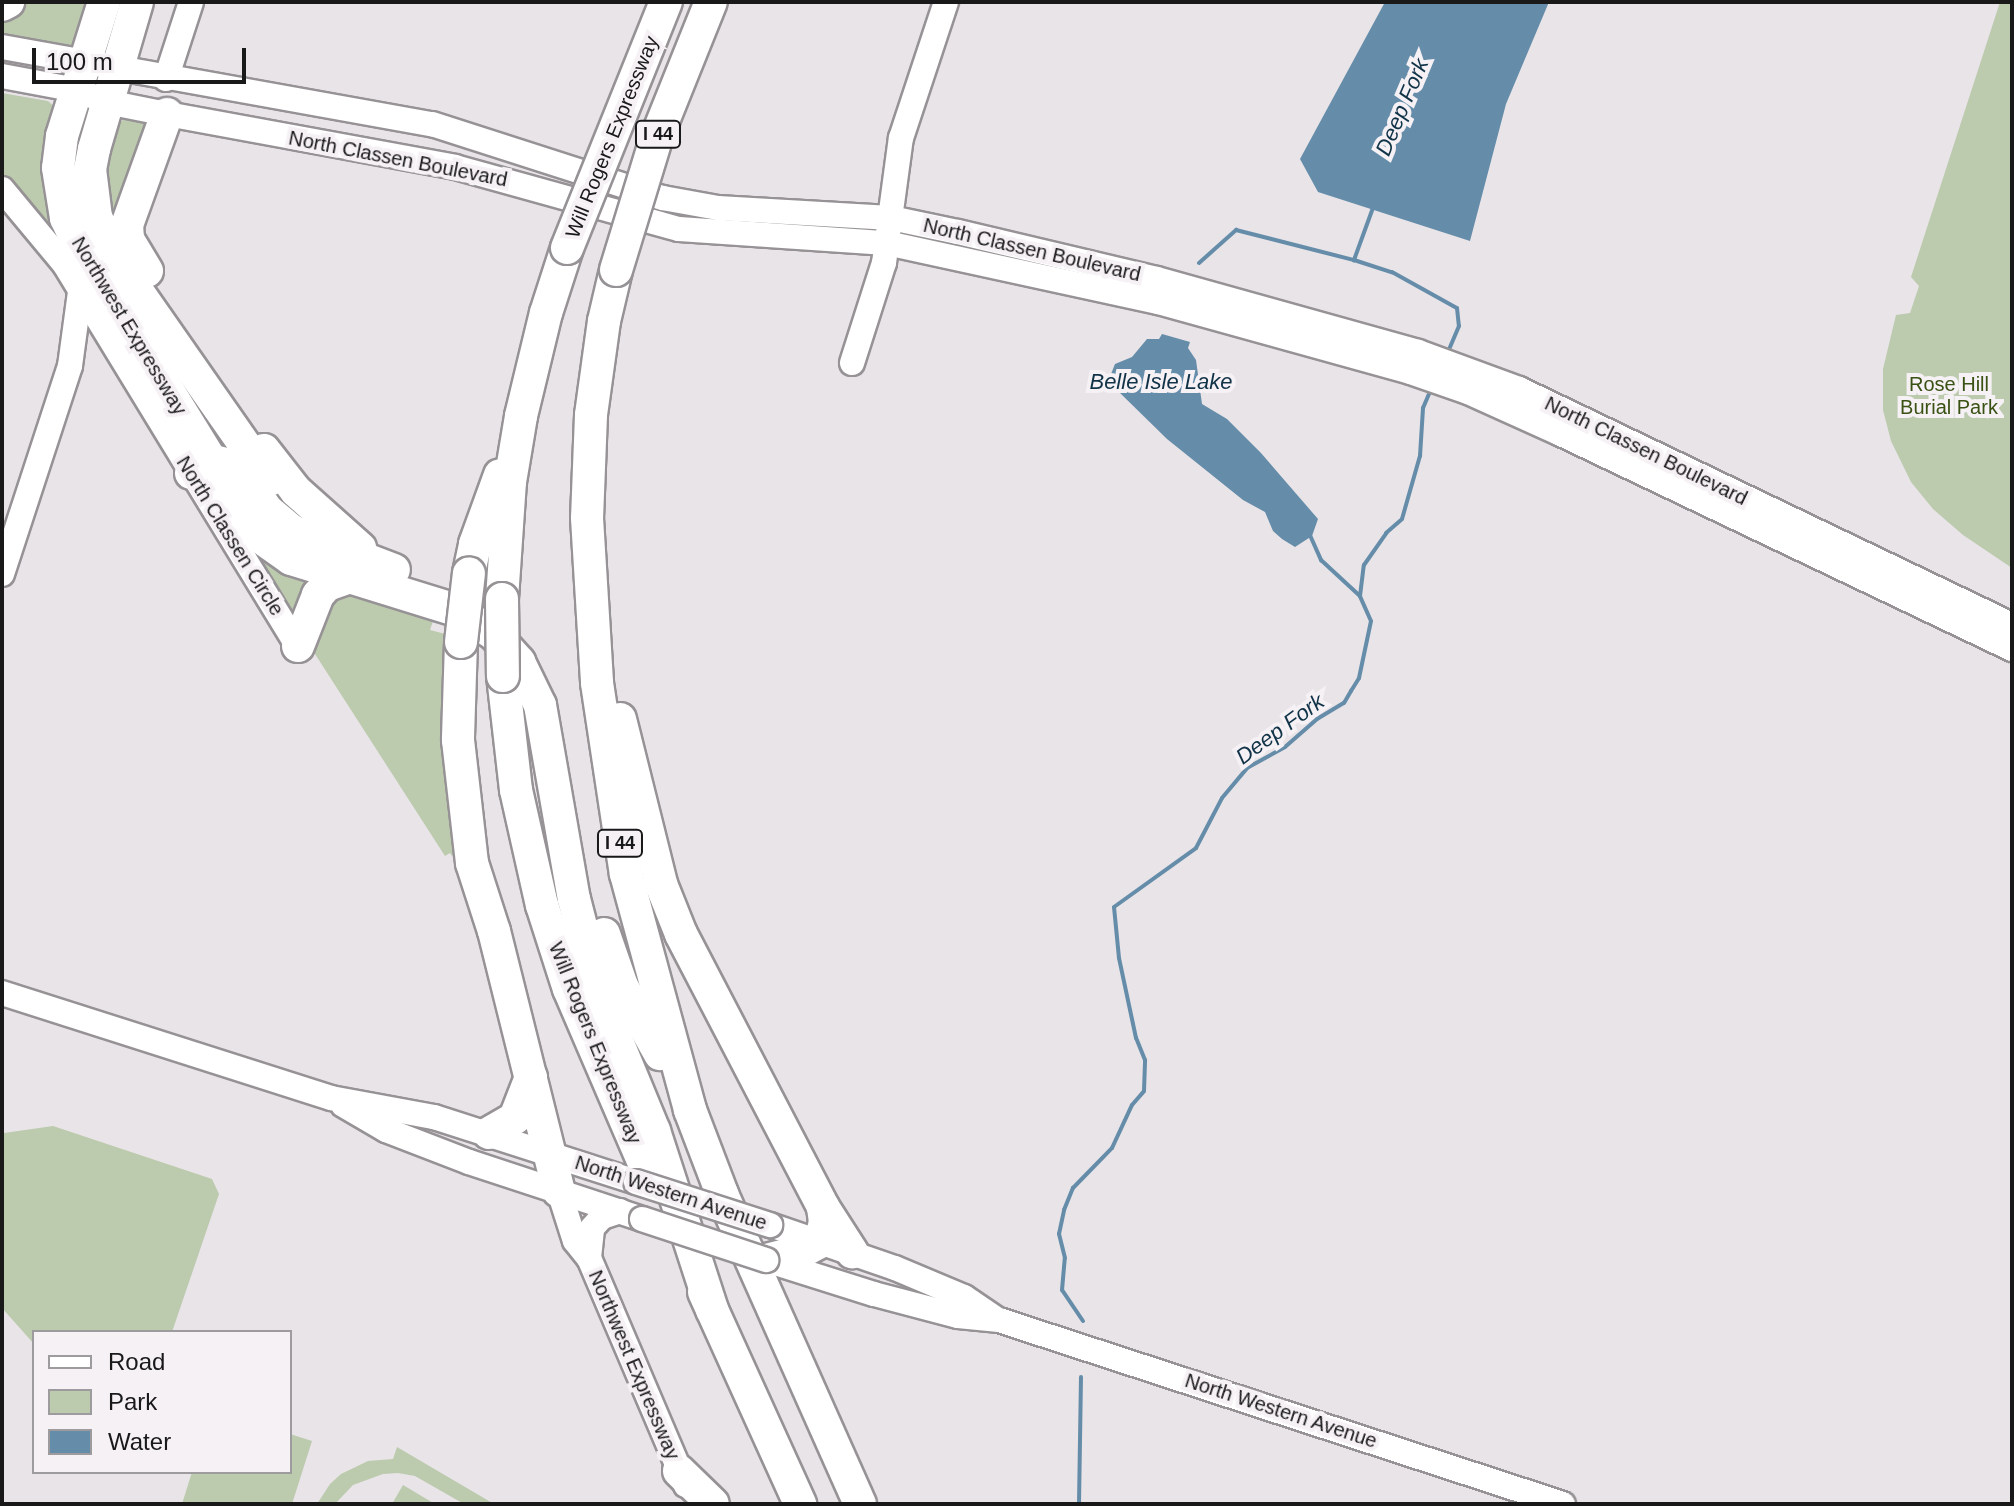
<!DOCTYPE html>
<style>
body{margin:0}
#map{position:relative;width:2014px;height:1506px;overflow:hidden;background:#e8e4e8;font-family:Arial,sans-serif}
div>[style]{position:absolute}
.green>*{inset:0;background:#bccaae}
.water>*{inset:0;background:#658da9}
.stream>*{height:4px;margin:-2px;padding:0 2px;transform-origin:2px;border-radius:2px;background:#658da9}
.roads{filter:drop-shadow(2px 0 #969295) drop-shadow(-2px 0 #969295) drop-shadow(0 2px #969295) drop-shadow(0 -2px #969295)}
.secondary>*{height:24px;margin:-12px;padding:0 12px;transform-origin:12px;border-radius:12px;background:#fff}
.highway>*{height:32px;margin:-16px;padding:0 16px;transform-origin:16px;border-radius:16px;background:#fff}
.bridges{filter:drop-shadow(2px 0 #969295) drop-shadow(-2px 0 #969295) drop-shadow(0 2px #969295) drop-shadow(0 -2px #969295)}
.secondary-bridge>*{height:24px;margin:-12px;padding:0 12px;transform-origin:12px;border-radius:12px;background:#fff}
.highway-bridge>*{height:32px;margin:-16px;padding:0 16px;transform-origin:16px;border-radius:16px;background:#fff}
span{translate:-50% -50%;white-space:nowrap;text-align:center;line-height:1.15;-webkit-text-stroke:8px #f5f1f5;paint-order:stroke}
.shield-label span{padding:2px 6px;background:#f5f1f5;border:2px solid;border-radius:6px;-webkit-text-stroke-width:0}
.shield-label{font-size:18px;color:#1a191a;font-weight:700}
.street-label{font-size:20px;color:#1a191a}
.park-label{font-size:20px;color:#395113}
.water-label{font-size:22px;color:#113348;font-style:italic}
.frame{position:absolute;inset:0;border:4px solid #1a191a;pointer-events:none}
.legend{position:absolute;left:32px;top:1330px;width:260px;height:144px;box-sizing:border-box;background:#f5f1f5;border:2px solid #9d9b9d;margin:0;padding:10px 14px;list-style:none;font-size:24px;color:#1a191a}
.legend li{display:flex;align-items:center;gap:16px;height:40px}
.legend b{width:40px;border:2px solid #9d9b9d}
.scale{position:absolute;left:32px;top:48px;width:214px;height:36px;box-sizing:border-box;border:4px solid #1a191a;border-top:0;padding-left:10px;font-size:24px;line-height:28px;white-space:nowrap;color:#1a191a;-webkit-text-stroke:6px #f5f1f5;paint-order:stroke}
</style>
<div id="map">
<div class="green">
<i style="clip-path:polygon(28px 2px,96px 2px,76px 45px,71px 46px,2px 37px,2px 13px)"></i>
<i style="clip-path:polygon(2000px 2px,2012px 2px,2012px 568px,1963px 535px,1933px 509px,1911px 482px,1891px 441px,1883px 410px,1883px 369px,1896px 315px,1910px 313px,1919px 286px,1911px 277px)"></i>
<i style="clip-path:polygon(2px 93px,48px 101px,57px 109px,74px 265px,2px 176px)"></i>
<i style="clip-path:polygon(123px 120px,145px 121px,148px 124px,119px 228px,107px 211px,105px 157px,116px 126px)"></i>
<i style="clip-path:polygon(214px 485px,320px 577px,291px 617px)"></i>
<i style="clip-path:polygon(335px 589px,436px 612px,430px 630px,453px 636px,472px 885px,450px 853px,445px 856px,315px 654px,312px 643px)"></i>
<i style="clip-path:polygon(53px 1126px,212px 1179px,219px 1194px,172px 1332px,34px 1332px,34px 1344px,2px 1308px,2px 1141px,4px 1133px)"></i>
<i style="clip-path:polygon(290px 1434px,312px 1441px,292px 1504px,182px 1504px,192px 1472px,290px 1472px)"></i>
<i style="clip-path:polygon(397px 1447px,494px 1504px,464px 1504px,415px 1476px,398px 1473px,383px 1474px,353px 1485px,335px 1504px,317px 1504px,330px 1484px,341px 1474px,368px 1461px,393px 1459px)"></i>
<i style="clip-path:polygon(403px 1485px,435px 1504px,392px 1504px)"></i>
</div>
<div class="water">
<i style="clip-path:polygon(1385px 2px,1549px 2px,1506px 104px,1470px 241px,1318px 192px,1300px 159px)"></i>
<i style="clip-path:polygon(1162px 334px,1190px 342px,1188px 348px,1196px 360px,1202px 404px,1227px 419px,1261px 453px,1318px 519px,1312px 536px,1295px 547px,1282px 539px,1273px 531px,1265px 512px,1243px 500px,1167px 439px,1119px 392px,1111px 374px,1115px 364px,1132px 357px,1147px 339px,1159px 339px)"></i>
</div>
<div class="stream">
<i style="left:1374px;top:205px;width:59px;rotate:110deg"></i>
<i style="left:1354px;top:260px;width:40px;rotate:18deg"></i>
<i style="left:1392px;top:272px;width:74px;rotate:29deg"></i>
<i style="left:1457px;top:308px;width:18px;rotate:84deg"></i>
<i style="left:1459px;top:326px;width:28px;rotate:113deg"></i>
<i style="left:1199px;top:263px;width:50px;rotate:-41.7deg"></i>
<i style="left:1236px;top:230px;width:122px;rotate:14.3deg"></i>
<i style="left:1309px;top:533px;width:30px;rotate:66deg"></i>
<i style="left:1321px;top:560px;width:53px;rotate:42.7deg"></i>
<i style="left:1083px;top:1321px;width:37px;rotate:-124deg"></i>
<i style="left:1062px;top:1290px;width:32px;rotate:-85deg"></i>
<i style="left:1065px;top:1258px;width:25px;rotate:-104deg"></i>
<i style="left:1059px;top:1234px;width:25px;rotate:-78deg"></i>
<i style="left:1064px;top:1210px;width:24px;rotate:-68deg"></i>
<i style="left:1073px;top:1188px;width:56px;rotate:-45.7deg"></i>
<i style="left:1112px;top:1148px;width:47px;rotate:-65.1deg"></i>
<i style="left:1132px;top:1105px;width:18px;rotate:-49deg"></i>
<i style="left:1144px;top:1091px;width:31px;rotate:-88deg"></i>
<i style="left:1145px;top:1060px;width:24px;rotate:-112deg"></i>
<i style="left:1136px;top:1038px;width:82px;rotate:-102deg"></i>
<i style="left:1119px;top:958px;width:51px;rotate:-95.6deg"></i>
<i style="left:1114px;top:907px;width:101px;rotate:-35.7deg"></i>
<i style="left:1196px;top:848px;width:56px;rotate:-62.5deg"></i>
<i style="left:1222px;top:798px;width:39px;rotate:-50deg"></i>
<i style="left:1247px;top:768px;width:43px;rotate:-28.9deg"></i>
<i style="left:1285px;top:747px;width:43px;rotate:-41.2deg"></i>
<i style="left:1317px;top:719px;width:31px;rotate:-31deg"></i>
<i style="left:1344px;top:703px;width:14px;rotate:-60deg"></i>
<i style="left:1351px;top:691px;width:15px;rotate:-58deg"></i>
<i style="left:1359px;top:678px;width:58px;rotate:-78.1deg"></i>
<i style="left:1371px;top:621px;width:27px;rotate:-114deg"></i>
<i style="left:1360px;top:596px;width:31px;rotate:-83deg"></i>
<i style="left:1364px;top:565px;width:39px;rotate:-55deg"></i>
<i style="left:1386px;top:533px;width:21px;rotate:-41deg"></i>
<i style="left:1402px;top:519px;width:66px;rotate:-74.1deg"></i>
<i style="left:1420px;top:456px;width:48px;rotate:-86.4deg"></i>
<i style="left:1423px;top:408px;width:21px;rotate:-67deg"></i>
<i style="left:1079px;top:1504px;width:127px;rotate:-89.1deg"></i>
</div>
<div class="roads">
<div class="secondary">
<i style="left:2px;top:47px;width:437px;rotate:10.2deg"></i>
<i style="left:432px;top:124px;width:243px;rotate:17.8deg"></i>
<i style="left:663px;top:198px;width:56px;rotate:10.3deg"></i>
<i style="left:718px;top:208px;width:173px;rotate:3.3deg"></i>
<i style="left:891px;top:218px;width:68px;rotate:11.8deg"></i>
<i style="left:958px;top:232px;width:204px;rotate:13.3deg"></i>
<i style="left:1157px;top:279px;width:271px;rotate:15.6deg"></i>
<i style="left:1418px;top:352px;width:108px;rotate:20.1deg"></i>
<i style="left:1519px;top:389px;width:547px;rotate:25.58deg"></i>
<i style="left:2px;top:76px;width:76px;rotate:10.6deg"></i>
<i style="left:77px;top:90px;width:32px;rotate:22deg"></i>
<i style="left:107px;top:102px;width:61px;rotate:11.3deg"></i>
<i style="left:167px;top:114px;width:293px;rotate:10.4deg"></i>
<i style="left:455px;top:167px;width:232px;rotate:15.5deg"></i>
<i style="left:679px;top:229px;width:208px;rotate:3.9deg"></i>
<i style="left:887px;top:243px;width:277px;rotate:12.3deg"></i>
<i style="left:1158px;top:302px;width:262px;rotate:15.5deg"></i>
<i style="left:1410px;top:372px;width:61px;rotate:19deg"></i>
<i style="left:1468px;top:392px;width:100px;rotate:24.3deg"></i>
<i style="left:1559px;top:433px;width:502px;rotate:25.49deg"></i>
<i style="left:166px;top:79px;width:81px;rotate:-72deg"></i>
<i style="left:2px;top:189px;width:99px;rotate:50.3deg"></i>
<i style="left:65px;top:265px;width:447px;rotate:58.6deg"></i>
<i style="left:852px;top:363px;width:105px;rotate:-72.3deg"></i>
<i style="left:884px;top:263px;width:126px;rotate:-82.3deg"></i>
<i style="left:901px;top:138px;width:143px;rotate:-71.7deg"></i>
<i style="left:2px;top:574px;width:219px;rotate:-71.9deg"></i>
<i style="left:70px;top:366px;width:75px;rotate:-82.3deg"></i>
<i style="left:2px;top:993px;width:345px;rotate:17.7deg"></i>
<i style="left:331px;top:1098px;width:105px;rotate:10.5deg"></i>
<i style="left:434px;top:1117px;width:212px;rotate:17.8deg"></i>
<i style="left:343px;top:1105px;width:50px;rotate:30.2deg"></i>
<i style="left:386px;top:1130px;width:89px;rotate:21.1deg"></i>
<i style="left:469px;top:1162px;width:182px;rotate:18.2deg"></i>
<i style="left:559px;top:1191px;width:52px;rotate:72.3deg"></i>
<i style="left:575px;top:1241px;width:22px;rotate:51deg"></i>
<i style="left:589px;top:1258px;width:247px;rotate:66.9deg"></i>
<i style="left:770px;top:1225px;width:132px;rotate:19deg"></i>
<i style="left:895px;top:1268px;width:75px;rotate:22.8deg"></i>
<i style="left:964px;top:1297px;width:36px;rotate:34deg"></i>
<i style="left:589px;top:1258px;width:30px;rotate:-84deg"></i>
<i style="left:592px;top:1228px;width:15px;rotate:-48deg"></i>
<i style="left:602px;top:1217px;width:19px;rotate:-18deg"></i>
<i style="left:766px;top:1260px;width:113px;rotate:17.5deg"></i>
<i style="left:874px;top:1294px;width:87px;rotate:14.7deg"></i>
<i style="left:958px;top:1316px;width:41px;rotate:5.6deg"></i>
<i style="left:999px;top:1320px;width:593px;rotate:18.07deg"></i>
</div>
<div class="highway">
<i style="left:104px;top:2px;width:140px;rotate:107.4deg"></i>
<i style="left:62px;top:136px;width:32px;rotate:97deg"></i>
<i style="left:58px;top:168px;width:51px;rotate:80.9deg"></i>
<i style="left:66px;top:218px;width:29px;rotate:65deg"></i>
<i style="left:78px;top:244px;width:342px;rotate:58.4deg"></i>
<i style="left:257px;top:535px;width:42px;rotate:35.2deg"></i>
<i style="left:291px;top:559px;width:173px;rotate:17.2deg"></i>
<i style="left:456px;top:610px;width:45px;rotate:32.3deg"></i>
<i style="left:494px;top:634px;width:38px;rotate:48deg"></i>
<i style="left:519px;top:662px;width:48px;rotate:64deg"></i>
<i style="left:540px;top:705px;width:197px;rotate:80.1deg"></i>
<i style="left:574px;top:899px;width:60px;rotate:75.5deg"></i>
<i style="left:589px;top:957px;width:70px;rotate:72.6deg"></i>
<i style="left:610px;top:1024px;width:116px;rotate:67.6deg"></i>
<i style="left:654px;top:1131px;width:188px;rotate:72deg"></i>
<i style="left:137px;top:2px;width:153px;rotate:106.3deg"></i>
<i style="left:94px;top:149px;width:20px;rotate:101deg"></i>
<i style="left:90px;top:169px;width:48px;rotate:82.9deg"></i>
<i style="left:96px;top:217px;width:50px;rotate:65deg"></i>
<i style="left:117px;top:262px;width:266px;rotate:55.1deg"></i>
<i style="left:2px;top:5px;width:7px;rotate:-27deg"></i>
<i style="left:616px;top:270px;width:52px;rotate:103.2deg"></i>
<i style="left:604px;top:321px;width:95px;rotate:97.9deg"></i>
<i style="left:591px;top:415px;width:103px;rotate:92.2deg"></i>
<i style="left:587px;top:518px;width:165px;rotate:86.5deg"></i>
<i style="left:597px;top:683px;width:193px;rotate:81.4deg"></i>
<i style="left:626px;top:874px;width:245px;rotate:74.8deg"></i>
<i style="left:690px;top:1110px;width:90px;rotate:69.1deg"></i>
<i style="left:722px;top:1194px;width:339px;rotate:66deg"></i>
<i style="left:147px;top:271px;width:37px;rotate:-121deg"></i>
<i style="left:128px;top:239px;width:14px;rotate:-94deg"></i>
<i style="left:127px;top:225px;width:118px;rotate:-70.2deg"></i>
<i style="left:264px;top:450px;width:52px;rotate:52deg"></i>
<i style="left:296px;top:491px;width:86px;rotate:41.7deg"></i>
<i style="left:191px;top:473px;width:23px;rotate:-34deg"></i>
<i style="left:210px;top:460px;width:29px;rotate:14deg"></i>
<i style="left:238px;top:467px;width:52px;rotate:56deg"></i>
<i style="left:267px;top:510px;width:33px;rotate:40deg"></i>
<i style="left:292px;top:531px;width:109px;rotate:20.9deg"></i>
<i style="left:469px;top:573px;width:30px;rotate:-78deg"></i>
<i style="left:475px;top:544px;width:73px;rotate:-70.1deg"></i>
<i style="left:502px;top:599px;width:117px;rotate:-86.1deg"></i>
<i style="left:510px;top:482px;width:67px;rotate:-80.5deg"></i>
<i style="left:521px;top:416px;width:106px;rotate:-76.4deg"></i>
<i style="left:546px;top:313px;width:68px;rotate:-72.1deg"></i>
<i style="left:461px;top:642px;width:98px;rotate:91.8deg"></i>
<i style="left:458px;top:740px;width:124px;rotate:83.5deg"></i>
<i style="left:472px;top:863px;width:71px;rotate:72.1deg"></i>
<i style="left:494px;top:931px;width:268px;rotate:76deg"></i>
<i style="left:298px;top:646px;width:55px;rotate:-68.6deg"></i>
<i style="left:318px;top:595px;width:13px;rotate:-48deg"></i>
<i style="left:327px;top:585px;width:24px;rotate:-19deg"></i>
<i style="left:503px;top:676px;width:115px;rotate:83.5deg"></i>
<i style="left:516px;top:790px;width:118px;rotate:77.3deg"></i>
<i style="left:542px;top:905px;width:88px;rotate:72.2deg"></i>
<i style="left:569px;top:989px;width:189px;rotate:66.7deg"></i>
<i style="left:620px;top:719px;width:170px;rotate:76deg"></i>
<i style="left:661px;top:884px;width:54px;rotate:68.2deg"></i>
<i style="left:681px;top:934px;width:308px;rotate:62.5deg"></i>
<i style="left:823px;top:1207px;width:54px;rotate:57.2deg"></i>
<i style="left:604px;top:934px;width:55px;rotate:70.9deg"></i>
<i style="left:622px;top:986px;width:78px;rotate:60.8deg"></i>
<i style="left:489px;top:1133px;width:30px;rotate:-30deg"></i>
<i style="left:515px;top:1118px;width:44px;rotate:-68.7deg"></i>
<i style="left:766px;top:1260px;width:38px;rotate:-14deg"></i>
<i style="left:803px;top:1251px;width:19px;rotate:-28deg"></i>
<i style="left:820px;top:1242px;width:21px;rotate:-76deg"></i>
<i style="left:825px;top:1222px;width:15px;rotate:-98deg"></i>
<i style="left:704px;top:1292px;width:233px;rotate:65.6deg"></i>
<i style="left:679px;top:1471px;width:47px;rotate:44.1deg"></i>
</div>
</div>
<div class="bridges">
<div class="secondary-bridge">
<i style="left:636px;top:1182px;width:141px;rotate:17.8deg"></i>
<i style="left:642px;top:1219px;width:131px;rotate:18.3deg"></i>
</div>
<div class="highway-bridge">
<i style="left:567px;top:248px;width:265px;rotate:-68.1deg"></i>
<i style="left:616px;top:270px;width:140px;rotate:-73deg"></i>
<i style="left:657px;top:136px;width:144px;rotate:-68.1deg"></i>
<i style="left:502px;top:599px;width:77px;rotate:89.3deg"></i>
<i style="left:461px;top:642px;width:69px;rotate:-83.4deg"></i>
</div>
</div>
<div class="shield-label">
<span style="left:658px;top:134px">I 44</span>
<span style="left:620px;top:843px">I 44</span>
</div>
<div class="street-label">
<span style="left:612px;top:137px;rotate:-68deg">Will Rogers Expressway</span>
<span style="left:398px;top:159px;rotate:11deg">North Classen Boulevard</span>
<span style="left:1032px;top:250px;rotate:13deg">North Classen Boulevard</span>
<span style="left:129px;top:326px;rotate:59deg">Northwest Expressway</span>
<span style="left:1646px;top:451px;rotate:26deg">North Classen Boulevard</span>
<span style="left:230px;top:536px;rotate:58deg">North Classen Circle</span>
<span style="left:595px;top:1043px;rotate:68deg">Will Rogers Expressway</span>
<span style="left:671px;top:1193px;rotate:18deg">North Western Avenue</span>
<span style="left:634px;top:1365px;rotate:67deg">Northwest Expressway</span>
<span style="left:1281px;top:1411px;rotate:18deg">North Western Avenue</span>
</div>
<div class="park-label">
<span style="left:1949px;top:396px">Rose Hill<br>Burial Park</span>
</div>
<div class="water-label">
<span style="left:1402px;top:107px;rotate:-67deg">Deep Fork</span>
<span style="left:1161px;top:382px">Belle Isle Lake</span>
<span style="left:1280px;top:729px;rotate:-36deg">Deep Fork</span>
</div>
<div class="frame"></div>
<ul class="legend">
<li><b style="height:10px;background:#fff"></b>Road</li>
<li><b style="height:22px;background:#bccaae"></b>Park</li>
<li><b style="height:22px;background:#658da9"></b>Water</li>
</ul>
<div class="scale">100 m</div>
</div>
